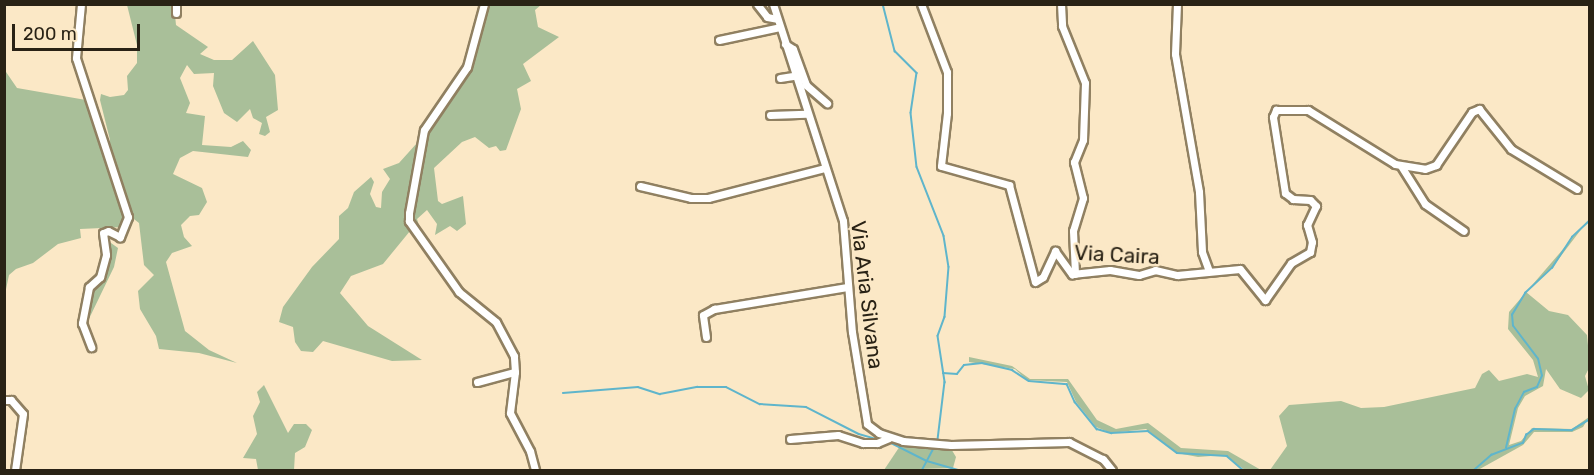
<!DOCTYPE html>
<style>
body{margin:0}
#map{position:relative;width:1594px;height:475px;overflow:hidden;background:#fbe8c6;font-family:Rubik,sans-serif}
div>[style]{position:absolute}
.green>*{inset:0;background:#a9bf99}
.stream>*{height:1.5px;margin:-0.75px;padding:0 0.75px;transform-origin:0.75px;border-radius:0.75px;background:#5fb5cb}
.roads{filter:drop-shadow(2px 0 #908061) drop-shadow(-2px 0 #908061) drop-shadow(0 2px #908061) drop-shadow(0 -2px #908061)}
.minor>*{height:7px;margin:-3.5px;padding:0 3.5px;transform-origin:3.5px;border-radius:3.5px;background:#fff}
span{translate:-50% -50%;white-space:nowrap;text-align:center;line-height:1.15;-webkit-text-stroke:5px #fbe8c6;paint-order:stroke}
.street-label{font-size:21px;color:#292215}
.frame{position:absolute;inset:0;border:6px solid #292215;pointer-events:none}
.scale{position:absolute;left:12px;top:24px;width:128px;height:27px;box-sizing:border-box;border:3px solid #292215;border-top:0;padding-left:8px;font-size:18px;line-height:21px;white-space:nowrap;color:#292215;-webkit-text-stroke:4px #fbe8c6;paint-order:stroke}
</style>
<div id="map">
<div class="green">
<i style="clip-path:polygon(486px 4px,541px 5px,535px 10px,538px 27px,559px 37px,523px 64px,531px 81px,517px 89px,521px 109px,506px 150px,500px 151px,496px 146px,489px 148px,475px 137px,462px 142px,434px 168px,438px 201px,442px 204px,463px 196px,466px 224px,457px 231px,450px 226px,435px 235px,437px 224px,427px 210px,417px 219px,423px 238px,412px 224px,411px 203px,427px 132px,466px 75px)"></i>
<i style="clip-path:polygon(127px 5px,174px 5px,176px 25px,208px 47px,200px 54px,214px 60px,232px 60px,253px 41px,275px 75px,278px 110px,266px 117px,270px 132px,265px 136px,259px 134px,262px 123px,253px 118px,250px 109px,237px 122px,224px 113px,213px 86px,214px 73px,194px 74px,187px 65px,180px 78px,190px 103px,186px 113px,205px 116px,202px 145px,231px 147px,243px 141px,251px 150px,248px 157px,193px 151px,180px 158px,173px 174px,202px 188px,207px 202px,199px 215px,190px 216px,181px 225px,184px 237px,192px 246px,172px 253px,166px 262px,185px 331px,209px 350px,237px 363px,199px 353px,159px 349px,156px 336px,140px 309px,138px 291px,154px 275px,144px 265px,139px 223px,130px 216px,108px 160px,110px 140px,100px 100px,101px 94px,110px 97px,124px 95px,128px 90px,127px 76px,137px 63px,137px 45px)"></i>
<i style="clip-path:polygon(4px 69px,17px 88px,86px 100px,126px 209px,124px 227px,80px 229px,81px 238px,58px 244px,33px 263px,16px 269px,9px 275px,5px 294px)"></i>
<i style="clip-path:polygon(417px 143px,407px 213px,410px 231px,383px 264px,351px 276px,340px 293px,368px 326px,422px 360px,392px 361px,323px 341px,313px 352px,301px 351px,295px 342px,293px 327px,279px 322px,283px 307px,312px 267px,339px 239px,339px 216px,348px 208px,354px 192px,371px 177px,374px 182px,370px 194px,376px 207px,381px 208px,382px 192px,390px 179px,383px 169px,399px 163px)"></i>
<i style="clip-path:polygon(1589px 219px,1551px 269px,1526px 292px,1549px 311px,1568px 315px,1587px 335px,1590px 366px,1585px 376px,1589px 390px,1581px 398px,1560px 389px,1546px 369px,1543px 386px,1525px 396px,1518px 408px,1509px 445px,1521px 441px,1532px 428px,1572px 429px,1589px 417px,1583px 427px,1572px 432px,1534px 432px,1523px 445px,1478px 470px,1270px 470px,1287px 446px,1279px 416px,1289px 405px,1341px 401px,1361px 408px,1384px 407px,1475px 388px,1482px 374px,1489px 370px,1499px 381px,1527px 374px,1538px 377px,1533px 360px,1508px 329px,1509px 312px)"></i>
<i style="clip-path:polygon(111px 243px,118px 248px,114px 267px,85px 327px,89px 296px,99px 282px,107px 244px)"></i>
<i style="clip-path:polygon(969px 357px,1012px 366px,1030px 379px,1068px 379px,1097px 420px,1116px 429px,1148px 423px,1181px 448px,1228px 451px,1261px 470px,1245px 470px,1224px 455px,1198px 457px,1177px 453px,1146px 429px,1111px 433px,1096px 427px,1076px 402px,1067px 382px,1027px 380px,1015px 369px,969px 362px)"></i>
<i style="clip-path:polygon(264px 385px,288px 433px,294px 424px,306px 424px,312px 430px,305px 447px,295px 453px,294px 470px,258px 470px,256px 459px,243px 458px,257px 434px,253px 416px,260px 402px,257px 392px)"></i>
<i style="clip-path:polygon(902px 443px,950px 447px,956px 457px,953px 468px,884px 470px)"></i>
</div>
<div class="stream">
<i style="left:883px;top:4px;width:49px;rotate:75.7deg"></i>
<i style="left:895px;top:51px;width:31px;rotate:45deg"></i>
<i style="left:917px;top:73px;width:40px;rotate:98.5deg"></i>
<i style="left:911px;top:113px;width:54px;rotate:83.7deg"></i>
<i style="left:917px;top:167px;width:74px;rotate:68.6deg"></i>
<i style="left:944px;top:236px;width:31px;rotate:81deg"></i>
<i style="left:949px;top:267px;width:50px;rotate:94.6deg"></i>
<i style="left:945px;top:317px;width:20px;rotate:110deg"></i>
<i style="left:938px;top:336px;width:47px;rotate:81.3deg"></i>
<i style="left:945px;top:382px;width:58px;rotate:96.9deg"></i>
<i style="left:943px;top:373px;width:14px;rotate:4deg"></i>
<i style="left:957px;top:374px;width:11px;rotate:-52deg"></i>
<i style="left:964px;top:365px;width:18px;rotate:-6deg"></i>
<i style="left:982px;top:363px;width:31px;rotate:13deg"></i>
<i style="left:1012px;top:370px;width:20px;rotate:33deg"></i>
<i style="left:1029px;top:381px;width:38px;rotate:5deg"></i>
<i style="left:1067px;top:384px;width:20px;rotate:66deg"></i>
<i style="left:1075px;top:402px;width:35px;rotate:51deg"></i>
<i style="left:1097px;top:429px;width:15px;rotate:16deg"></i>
<i style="left:1111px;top:433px;width:37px;rotate:-3deg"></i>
<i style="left:1148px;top:431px;width:36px;rotate:37deg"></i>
<i style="left:1177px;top:453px;width:50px;rotate:3.4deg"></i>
<i style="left:1227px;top:456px;width:21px;rotate:41deg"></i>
<i style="left:563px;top:393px;width:75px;rotate:-4.6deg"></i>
<i style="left:638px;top:387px;width:23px;rotate:18deg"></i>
<i style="left:660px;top:394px;width:38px;rotate:-11deg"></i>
<i style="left:697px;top:387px;width:29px"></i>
<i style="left:726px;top:387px;width:38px;rotate:27deg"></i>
<i style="left:760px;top:404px;width:46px;rotate:3.7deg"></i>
<i style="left:806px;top:407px;width:59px;rotate:27deg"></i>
<i style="left:859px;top:434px;width:19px;rotate:16deg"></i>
<i style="left:889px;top:442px;width:42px;rotate:26.6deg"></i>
<i style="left:927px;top:461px;width:33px;rotate:16deg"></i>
<i style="left:1506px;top:448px;width:40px;rotate:-77deg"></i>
<i style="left:1515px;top:409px;width:19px;rotate:-62deg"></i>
<i style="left:1524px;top:392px;width:14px;rotate:-21deg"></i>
<i style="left:1537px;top:387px;width:12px;rotate:-66deg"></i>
<i style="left:1542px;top:376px;width:17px;rotate:-103deg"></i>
<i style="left:1538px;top:359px;width:41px;rotate:-127.1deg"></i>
<i style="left:1513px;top:326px;width:11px;rotate:-95deg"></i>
<i style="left:1512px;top:315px;width:26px;rotate:-59deg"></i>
<i style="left:1525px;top:293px;width:37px;rotate:-43deg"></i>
<i style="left:1552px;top:268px;width:37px;rotate:-57deg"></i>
<i style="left:1572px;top:237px;width:25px;rotate:-43deg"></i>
<i style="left:922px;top:470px;width:26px;rotate:-62deg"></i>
<i style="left:1474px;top:470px;width:23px;rotate:-41deg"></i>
<i style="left:1491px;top:455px;width:34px;rotate:-21deg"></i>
<i style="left:1523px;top:443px;width:9px;rotate:-69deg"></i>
<i style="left:1526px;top:435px;width:10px;rotate:-37deg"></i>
<i style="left:1534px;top:429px;width:38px;rotate:2deg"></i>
<i style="left:1572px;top:430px;width:21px;rotate:-31deg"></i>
</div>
<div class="roads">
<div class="minor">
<i style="left:81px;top:4px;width:54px;rotate:95.3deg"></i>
<i style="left:76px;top:58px;width:167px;rotate:71.9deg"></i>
<i style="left:128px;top:217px;width:22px;rotate:112deg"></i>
<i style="left:120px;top:237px;width:13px;rotate:-153deg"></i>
<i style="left:108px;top:231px;width:5px;rotate:158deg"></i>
<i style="left:103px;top:233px;width:22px;rotate:82deg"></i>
<i style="left:106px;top:255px;width:23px;rotate:105deg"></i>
<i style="left:100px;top:277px;width:15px;rotate:138deg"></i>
<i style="left:89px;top:287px;width:37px;rotate:101deg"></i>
<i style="left:82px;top:323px;width:26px;rotate:69deg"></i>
<i style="left:176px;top:4px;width:9px;rotate:90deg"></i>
<i style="left:757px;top:4px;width:16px;rotate:52deg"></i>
<i style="left:767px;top:17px;width:10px;rotate:11deg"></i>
<i style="left:773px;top:4px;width:228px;rotate:72.1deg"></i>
<i style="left:843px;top:221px;width:111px;rotate:85.4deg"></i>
<i style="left:852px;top:332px;width:93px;rotate:80.7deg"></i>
<i style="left:867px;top:424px;width:15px;rotate:37deg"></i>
<i style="left:879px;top:433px;width:25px;rotate:18deg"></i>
<i style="left:903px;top:441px;width:48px;rotate:4.8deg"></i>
<i style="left:951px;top:445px;width:118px;rotate:-1.5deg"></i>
<i style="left:1069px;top:442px;width:38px;rotate:27deg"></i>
<i style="left:1103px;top:459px;width:14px;rotate:51deg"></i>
<i style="left:921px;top:4px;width:73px;rotate:69.1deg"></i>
<i style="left:947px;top:72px;width:41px;rotate:90deg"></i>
<i style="left:947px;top:113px;width:53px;rotate:96.5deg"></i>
<i style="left:941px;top:166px;width:71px;rotate:15.6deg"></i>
<i style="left:1009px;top:185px;width:100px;rotate:75deg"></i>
<i style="left:1035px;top:282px;width:9px;rotate:-32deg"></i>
<i style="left:1043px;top:277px;width:29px;rotate:-65deg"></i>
<i style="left:1055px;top:251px;width:29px;rotate:54deg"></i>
<i style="left:1072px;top:274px;width:38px;rotate:-6deg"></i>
<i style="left:1110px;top:270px;width:29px;rotate:10deg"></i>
<i style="left:1139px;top:275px;width:17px;rotate:-17deg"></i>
<i style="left:1155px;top:270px;width:23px;rotate:13deg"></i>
<i style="left:1177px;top:275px;width:63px;rotate:-5.4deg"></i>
<i style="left:1240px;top:269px;width:40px;rotate:51deg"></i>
<i style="left:1265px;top:300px;width:45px;rotate:-54.9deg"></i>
<i style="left:1291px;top:263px;width:22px;rotate:-30deg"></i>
<i style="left:1310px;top:252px;width:10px;rotate:-79deg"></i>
<i style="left:1312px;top:242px;width:18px;rotate:-106deg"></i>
<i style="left:1307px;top:225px;width:21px;rotate:-65deg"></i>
<i style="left:1316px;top:206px;width:8px;rotate:-135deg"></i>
<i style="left:1310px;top:200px;width:17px;rotate:-177deg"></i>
<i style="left:1293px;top:199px;width:10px;rotate:-143deg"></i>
<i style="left:1285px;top:193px;width:77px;rotate:-99deg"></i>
<i style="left:1273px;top:117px;width:8px;rotate:-67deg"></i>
<i style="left:1276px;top:110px;width:32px"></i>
<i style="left:1308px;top:110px;width:102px;rotate:31.8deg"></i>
<i style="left:1395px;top:164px;width:30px;rotate:9deg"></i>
<i style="left:1425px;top:169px;width:12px;rotate:-20deg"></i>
<i style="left:1436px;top:165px;width:64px;rotate:-55.8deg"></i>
<i style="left:1472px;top:112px;width:8px;rotate:-23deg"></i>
<i style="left:1479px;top:109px;width:51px;rotate:51.3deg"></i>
<i style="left:1511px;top:149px;width:77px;rotate:31.2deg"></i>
<i style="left:1061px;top:4px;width:22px;rotate:87deg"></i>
<i style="left:1062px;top:26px;width:61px;rotate:68deg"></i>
<i style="left:1085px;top:83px;width:57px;rotate:92deg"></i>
<i style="left:1083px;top:140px;width:24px;rotate:112deg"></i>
<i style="left:1074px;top:162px;width:37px;rotate:76deg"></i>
<i style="left:1083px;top:198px;width:34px;rotate:107deg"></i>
<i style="left:1073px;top:231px;width:43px;rotate:87.3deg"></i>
<i style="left:1177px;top:4px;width:50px;rotate:92.3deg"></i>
<i style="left:1175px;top:54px;width:140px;rotate:80.1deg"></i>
<i style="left:1199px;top:192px;width:60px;rotate:87.1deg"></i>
<i style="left:1202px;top:252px;width:20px;rotate:70deg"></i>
<i style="left:719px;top:40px;width:62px;rotate:-12deg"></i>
<i style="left:785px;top:44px;width:9px;rotate:32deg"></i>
<i style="left:793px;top:49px;width:38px;rotate:70deg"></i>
<i style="left:806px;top:85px;width:28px;rotate:41deg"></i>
<i style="left:780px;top:78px;width:13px;rotate:-9deg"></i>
<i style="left:770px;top:115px;width:36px;rotate:-2deg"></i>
<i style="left:1401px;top:166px;width:45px;rotate:57.7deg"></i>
<i style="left:1425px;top:204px;width:47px;rotate:34.7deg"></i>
<i style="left:640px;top:186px;width:52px;rotate:13.2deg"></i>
<i style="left:691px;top:198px;width:17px"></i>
<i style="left:708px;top:198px;width:121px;rotate:-14.4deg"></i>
<i style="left:706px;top:337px;width:22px;rotate:-98deg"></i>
<i style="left:703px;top:315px;width:13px;rotate:-29deg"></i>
<i style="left:714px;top:309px;width:135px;rotate:-9.4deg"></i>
<i style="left:515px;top:372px;width:41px;rotate:97deg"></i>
<i style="left:510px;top:413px;width:43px;rotate:62.2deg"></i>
<i style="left:530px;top:451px;width:20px;rotate:75deg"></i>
<i style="left:477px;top:382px;width:39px;rotate:-15deg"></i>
<i style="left:515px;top:372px;width:16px;rotate:-94deg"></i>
<i style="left:514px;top:356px;width:38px;rotate:-118deg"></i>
<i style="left:496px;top:322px;width:48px;rotate:-141deg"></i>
<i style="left:459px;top:292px;width:87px;rotate:-125.2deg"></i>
<i style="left:409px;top:221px;width:8px;rotate:-90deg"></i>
<i style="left:409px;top:213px;width:84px;rotate:-79.8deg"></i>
<i style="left:424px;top:130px;width:76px;rotate:-55.7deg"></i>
<i style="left:467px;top:67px;width:65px;rotate:-74.9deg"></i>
<i style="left:4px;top:400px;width:7px"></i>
<i style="left:11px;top:400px;width:18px;rotate:49deg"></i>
<i style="left:23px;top:414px;width:57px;rotate:98.1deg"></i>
<i style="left:790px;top:439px;width:48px;rotate:-4.8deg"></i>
<i style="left:838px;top:435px;width:26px;rotate:18deg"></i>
<i style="left:863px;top:443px;width:14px"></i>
<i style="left:877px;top:443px;width:13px;rotate:-23deg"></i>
</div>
</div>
<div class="street-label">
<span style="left:1117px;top:255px;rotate:3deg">Via Caira</span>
<span style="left:867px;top:295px;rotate:83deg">Via Aria Silvana</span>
</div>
<div class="frame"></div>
<div class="scale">200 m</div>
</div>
